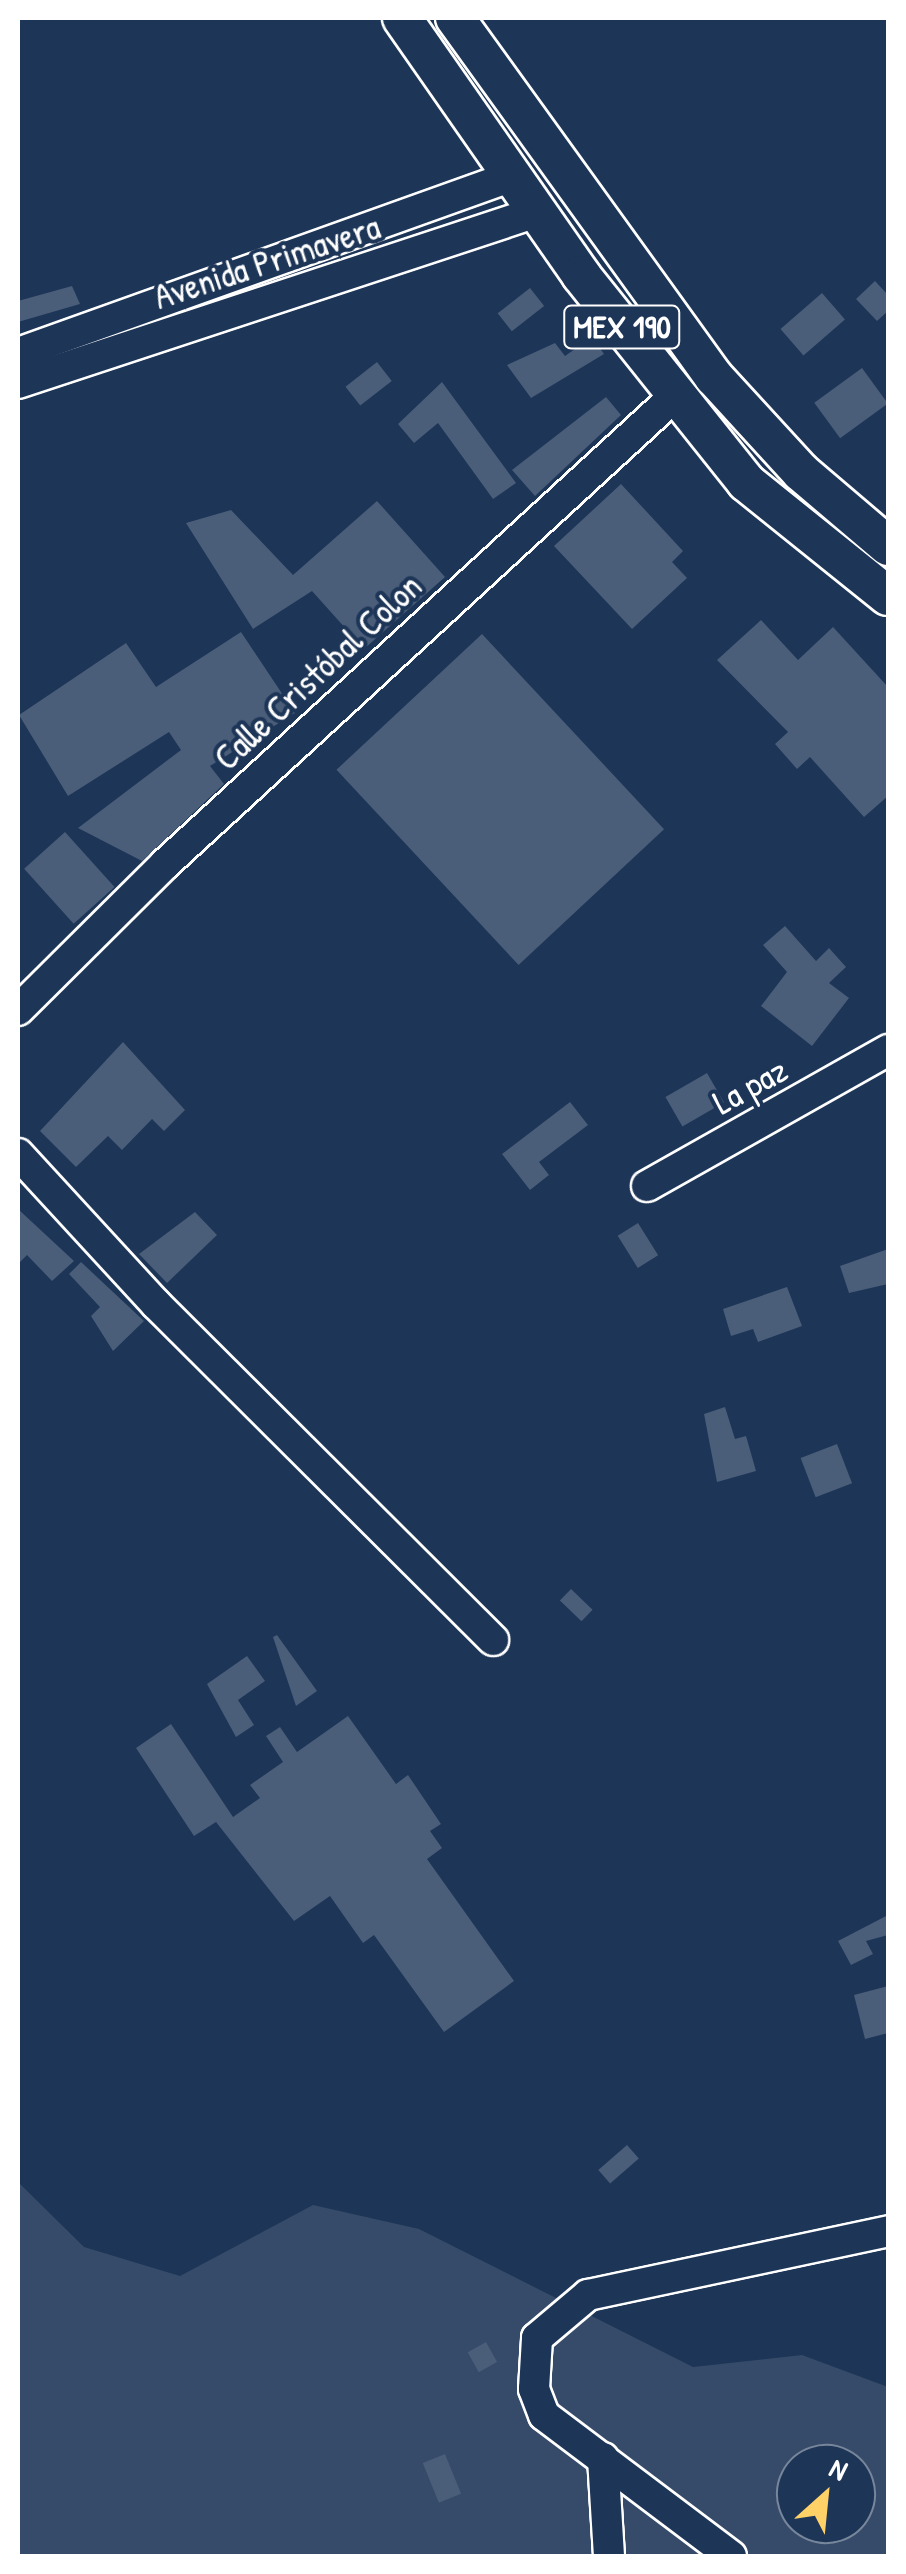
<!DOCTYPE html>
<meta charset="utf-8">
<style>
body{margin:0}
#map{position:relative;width:906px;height:2574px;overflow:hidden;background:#1d3557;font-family:"Patrick Hand",sans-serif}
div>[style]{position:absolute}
.green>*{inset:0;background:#364b69}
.building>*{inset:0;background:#4a5d79;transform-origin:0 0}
.roads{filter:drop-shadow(2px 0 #fff) drop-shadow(-2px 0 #fff) drop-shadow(0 2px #fff) drop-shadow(0 -2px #fff)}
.minor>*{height:30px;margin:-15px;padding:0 15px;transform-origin:15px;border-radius:15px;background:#1d3557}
.major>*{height:38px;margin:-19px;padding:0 19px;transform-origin:19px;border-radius:19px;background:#1d3557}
span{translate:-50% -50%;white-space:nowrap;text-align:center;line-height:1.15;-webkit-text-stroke:8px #1d3557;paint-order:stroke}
.shield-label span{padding:2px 8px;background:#1d3557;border:2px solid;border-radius:8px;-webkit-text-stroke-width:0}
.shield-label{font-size:32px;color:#fff;font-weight:700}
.street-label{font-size:35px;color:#fff}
.frame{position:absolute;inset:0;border:20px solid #fff;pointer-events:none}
.north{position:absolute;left:776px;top:2444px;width:100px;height:100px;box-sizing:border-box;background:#1d3557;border:2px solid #77869a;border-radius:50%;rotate:27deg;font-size:28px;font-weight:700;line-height:40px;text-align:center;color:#fff}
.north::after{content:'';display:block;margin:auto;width:35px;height:45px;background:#ffd166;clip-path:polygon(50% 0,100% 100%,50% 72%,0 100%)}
</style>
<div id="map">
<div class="green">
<i style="clip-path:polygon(evenodd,18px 2182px,84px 2247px,180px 2276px,313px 2205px,419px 2229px,693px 2367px,802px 2355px,888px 2387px,888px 2556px,18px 2556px,18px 2182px,796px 2464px,856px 2464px,856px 2524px,796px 2524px,796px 2464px)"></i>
</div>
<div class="building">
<i style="clip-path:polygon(875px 281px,888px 295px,888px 311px,877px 321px,856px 299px)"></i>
<i style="clip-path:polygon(72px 286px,80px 304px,18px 322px,18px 301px)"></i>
<i style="left:530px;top:288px;width:23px;height:41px;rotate:52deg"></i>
<i style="left:822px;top:293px;width:35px;height:55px;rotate:49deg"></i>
<i style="clip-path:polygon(592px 337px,604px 354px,531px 398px,507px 365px,555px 343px,565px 356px)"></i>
<i style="left:377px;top:362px;width:24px;height:40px;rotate:52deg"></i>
<i style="left:862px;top:368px;width:44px;height:59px;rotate:54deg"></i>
<i style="clip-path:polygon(442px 382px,516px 483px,493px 499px,438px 423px,414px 443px,398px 424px)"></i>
<i style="clip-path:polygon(606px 397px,621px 415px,535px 496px,512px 470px)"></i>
<i style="clip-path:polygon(621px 484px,683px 551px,672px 562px,687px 578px,632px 629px,554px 546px)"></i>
<i style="clip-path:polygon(377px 501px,445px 577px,364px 649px,312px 591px,253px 629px,186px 523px,231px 510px,293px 575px)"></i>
<i style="clip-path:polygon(761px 620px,798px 660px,833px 627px,888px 687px,888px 796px,864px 817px,810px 757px,797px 769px,775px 744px,788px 732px,717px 660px)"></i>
<i style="clip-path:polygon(241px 632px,295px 713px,210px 766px,224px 784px,142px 861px,78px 828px,181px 750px,169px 732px,68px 796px,19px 715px,126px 643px,156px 687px)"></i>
<i style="left:482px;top:634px;width:267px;height:199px;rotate:47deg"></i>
<i style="left:65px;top:832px;width:74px;height:55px;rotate:48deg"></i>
<i style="clip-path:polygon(785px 926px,816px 961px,829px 948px,846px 967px,829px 983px,849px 998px,812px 1046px,761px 1006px,787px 972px,763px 945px)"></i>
<i style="clip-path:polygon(123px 1042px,185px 1110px,164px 1131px,152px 1119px,122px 1150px,108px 1136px,76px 1167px,40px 1131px)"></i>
<i style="left:707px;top:1073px;width:34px;height:48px;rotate:60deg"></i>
<i style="clip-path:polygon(570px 1102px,588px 1125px,539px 1162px,549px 1175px,530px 1190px,502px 1154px)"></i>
<i style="clip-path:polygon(18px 1209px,74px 1261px,52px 1281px,27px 1255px,18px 1264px)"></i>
<i style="clip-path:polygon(195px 1212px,217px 1235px,167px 1283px,139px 1254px)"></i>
<i style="left:638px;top:1223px;width:38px;height:24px;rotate:58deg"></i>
<i style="clip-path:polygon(888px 1249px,888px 1284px,849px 1293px,840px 1266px)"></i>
<i style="clip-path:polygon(81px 1262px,144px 1321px,113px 1351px,91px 1316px,100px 1307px,69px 1274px)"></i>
<i style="clip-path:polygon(787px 1287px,802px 1326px,758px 1342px,753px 1329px,731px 1336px,723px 1309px)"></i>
<i style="clip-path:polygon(725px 1407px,735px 1439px,746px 1436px,756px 1471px,717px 1482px,704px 1414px)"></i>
<i style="left:837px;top:1444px;width:42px;height:39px;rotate:69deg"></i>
<i style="left:571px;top:1589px;width:30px;height:16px;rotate:44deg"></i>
<i style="clip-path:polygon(277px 1635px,317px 1691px,296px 1706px,273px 1637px)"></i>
<i style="clip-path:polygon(247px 1656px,265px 1681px,238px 1700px,254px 1725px,236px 1737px,207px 1684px)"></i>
<i style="clip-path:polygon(348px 1716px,396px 1784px,408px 1775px,441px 1824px,430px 1831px,442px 1848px,427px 1859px,514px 1981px,444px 2032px,374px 1935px,363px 1943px,330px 1896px,294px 1921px,216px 1822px,194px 1836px,136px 1748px,171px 1724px,233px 1817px,260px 1798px,250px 1785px,283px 1762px,266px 1736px,280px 1727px,297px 1752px)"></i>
<i style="clip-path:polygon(888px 1915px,888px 1935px,866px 1941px,873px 1954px,851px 1965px,838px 1941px)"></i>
<i style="clip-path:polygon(888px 1986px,888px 2033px,865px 2039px,854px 1995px)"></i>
<i style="left:627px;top:2145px;width:18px;height:38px;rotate:49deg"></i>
<i style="left:486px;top:2342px;width:23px;height:21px;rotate:61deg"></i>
<i style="left:445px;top:2454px;width:43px;height:24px;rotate:68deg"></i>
</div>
<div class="roads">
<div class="minor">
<i style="left:18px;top:353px;width:528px;rotate:-19.7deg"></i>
<i style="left:18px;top:383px;width:550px;rotate:-18.24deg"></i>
<i style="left:18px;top:1010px;width:207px;rotate:-44.8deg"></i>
<i style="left:165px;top:864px;width:694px;rotate:-42.55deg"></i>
<i style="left:18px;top:1154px;width:204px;rotate:47.4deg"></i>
<i style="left:156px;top:1304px;width:476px;rotate:44.9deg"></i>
<i style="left:647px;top:1186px;width:277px;rotate:-29.4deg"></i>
<i style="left:603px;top:2458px;width:98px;rotate:86.5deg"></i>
<i style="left:731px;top:2556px;width:234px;rotate:-143deg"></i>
<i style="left:544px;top:2415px;width:28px;rotate:-111deg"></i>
<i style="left:534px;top:2389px;width:51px;rotate:-86.6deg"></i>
<i style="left:537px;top:2338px;width:67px;rotate:-40.1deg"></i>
<i style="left:588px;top:2295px;width:307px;rotate:-12deg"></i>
</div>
<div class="major">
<i style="left:402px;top:18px;width:313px;rotate:55.1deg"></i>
<i style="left:581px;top:275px;width:265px;rotate:51.4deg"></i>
<i style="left:746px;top:482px;width:182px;rotate:38.8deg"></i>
<i style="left:455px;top:18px;width:443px;rotate:54.2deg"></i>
<i style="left:714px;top:377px;width:129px;rotate:47.5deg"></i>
<i style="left:801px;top:472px;width:114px;rotate:40.4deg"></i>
</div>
</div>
<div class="shield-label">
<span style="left:622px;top:327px">MEX 190</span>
</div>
<div class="street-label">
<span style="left:267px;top:262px;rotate:-18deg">Avenida Primavera</span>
<span style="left:318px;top:672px;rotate:-43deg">Calle Cristóbal Colon</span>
<span style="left:750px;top:1086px;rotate:-29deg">La paz</span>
</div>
<div class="frame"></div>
<div class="north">N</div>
</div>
